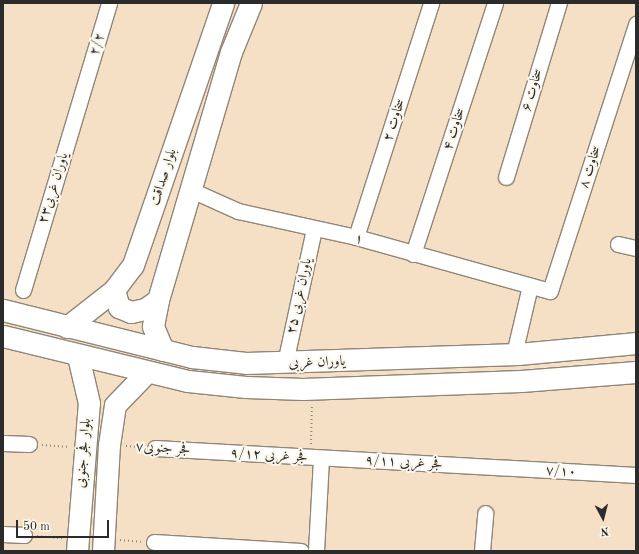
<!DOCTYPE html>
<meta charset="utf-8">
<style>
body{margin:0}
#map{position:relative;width:639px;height:554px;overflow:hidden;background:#f5e0c5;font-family:"Old Standard TT",Amiri,serif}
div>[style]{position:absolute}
.path>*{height:2px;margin-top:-1px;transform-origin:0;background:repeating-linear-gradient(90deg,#908678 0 1px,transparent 0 4px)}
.roads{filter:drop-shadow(1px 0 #908678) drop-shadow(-1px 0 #908678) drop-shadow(0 1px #908678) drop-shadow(0 -1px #908678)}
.street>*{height:15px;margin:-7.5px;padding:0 7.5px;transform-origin:7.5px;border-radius:7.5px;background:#fff}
.secondary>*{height:21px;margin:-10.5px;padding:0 10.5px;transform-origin:10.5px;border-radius:10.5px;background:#fff}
span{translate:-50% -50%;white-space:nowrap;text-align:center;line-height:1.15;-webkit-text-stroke:4px #fbf7ec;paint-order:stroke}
.street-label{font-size:14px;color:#2b2b2b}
.frame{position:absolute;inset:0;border:4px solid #2b2b2b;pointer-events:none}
.north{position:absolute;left:583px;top:498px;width:40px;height:40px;-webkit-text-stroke:3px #fbf7ec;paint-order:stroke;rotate:173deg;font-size:11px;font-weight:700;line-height:16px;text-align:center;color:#2b2b2b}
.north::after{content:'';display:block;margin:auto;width:14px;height:18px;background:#2b2b2b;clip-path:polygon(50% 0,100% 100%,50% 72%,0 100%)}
.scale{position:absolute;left:16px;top:520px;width:93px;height:18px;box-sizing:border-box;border:2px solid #2b2b2b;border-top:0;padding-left:5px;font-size:12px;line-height:14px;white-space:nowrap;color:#2b2b2b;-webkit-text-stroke:3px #fbf7ec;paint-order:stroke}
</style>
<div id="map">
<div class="path">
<i style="left:311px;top:444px;width:40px;rotate:-88.6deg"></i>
<i style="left:42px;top:445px;width:28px;rotate:4deg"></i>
<i style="left:126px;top:446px;width:15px;rotate:4deg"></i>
<i style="left:37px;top:536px;width:25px;rotate:5deg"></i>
<i style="left:120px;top:540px;width:21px;rotate:5deg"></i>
</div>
<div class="roads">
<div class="street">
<i style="left:506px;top:177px;width:182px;rotate:-73.1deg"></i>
<i style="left:189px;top:189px;width:54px;rotate:24.2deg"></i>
<i style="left:238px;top:211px;width:121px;rotate:12.4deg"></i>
<i style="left:356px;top:237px;width:201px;rotate:15.6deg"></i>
<i style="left:550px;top:291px;width:281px;rotate:-72.1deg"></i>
<i style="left:356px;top:237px;width:246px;rotate:-72.2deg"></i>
<i style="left:618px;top:244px;width:18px;rotate:13deg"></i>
<i style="left:413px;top:254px;width:264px;rotate:-71.9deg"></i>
<i style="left:23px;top:290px;width:300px;rotate:-73.3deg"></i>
<i style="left:514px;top:354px;width:70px;rotate:-76.8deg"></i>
<i style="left:285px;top:363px;width:137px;rotate:-77.8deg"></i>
<i style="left:3px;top:443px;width:26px;rotate:2deg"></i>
<i style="left:155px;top:448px;width:482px;rotate:3.2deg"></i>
<i style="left:3px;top:534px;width:21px;rotate:3deg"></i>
<i style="left:154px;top:542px;width:147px;rotate:3.5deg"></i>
<i style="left:316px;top:551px;width:93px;rotate:-86.9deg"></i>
<i style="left:482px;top:551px;width:38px;rotate:-85deg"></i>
</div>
<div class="secondary">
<i style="left:114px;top:290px;width:18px;rotate:74deg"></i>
<i style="left:119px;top:307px;width:13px;rotate:23deg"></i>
<i style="left:131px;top:312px;width:14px;rotate:-12deg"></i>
<i style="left:145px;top:309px;width:16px;rotate:-35deg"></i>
<i style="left:3px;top:310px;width:195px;rotate:14deg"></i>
<i style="left:192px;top:357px;width:54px;rotate:6.3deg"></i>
<i style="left:246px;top:363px;width:272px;rotate:-1.9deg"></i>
<i style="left:518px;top:354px;width:119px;rotate:-5.3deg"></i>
<i style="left:67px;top:327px;width:60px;rotate:-38.2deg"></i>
<i style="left:114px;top:290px;width:31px;rotate:-53deg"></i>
<i style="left:133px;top:265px;width:277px;rotate:-71deg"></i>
<i style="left:3px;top:336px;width:190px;rotate:13.7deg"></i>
<i style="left:188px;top:381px;width:58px;rotate:5.9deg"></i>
<i style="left:246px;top:387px;width:57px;rotate:2deg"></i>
<i style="left:303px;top:389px;width:218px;rotate:-2.1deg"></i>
<i style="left:521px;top:381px;width:115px;rotate:-4.5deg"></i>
<i style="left:163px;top:350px;width:26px;rotate:-113deg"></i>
<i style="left:153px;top:326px;width:26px;rotate:-79deg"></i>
<i style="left:158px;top:300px;width:259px;rotate:-73.6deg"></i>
<i style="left:231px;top:52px;width:53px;rotate:-67.8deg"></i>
<i style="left:77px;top:551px;width:148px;rotate:-85.4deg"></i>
<i style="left:89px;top:403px;width:48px;rotate:-103.2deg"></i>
<i style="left:103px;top:551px;width:106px;rotate:-86.8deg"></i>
<i style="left:109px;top:445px;width:40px;rotate:-81.5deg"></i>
<i style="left:115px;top:405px;width:46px;rotate:-45.9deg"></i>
</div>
</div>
<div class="street-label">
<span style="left:97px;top:44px;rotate:-73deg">۲/۲</span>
<span style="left:532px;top:90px;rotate:-73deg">سخاوت ۶</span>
<span style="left:394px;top:120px;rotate:-72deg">سخاوت ۲</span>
<span style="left:454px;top:129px;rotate:-72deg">سخاوت ۴</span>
<span style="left:590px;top:167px;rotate:-72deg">سخاوت ۸</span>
<span style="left:163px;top:177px;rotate:-72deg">بلوار صداقت</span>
<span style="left:53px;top:188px;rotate:-73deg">یاوران غربی۲۳</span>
<span style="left:359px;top:239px;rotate:15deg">۱</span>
<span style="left:299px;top:296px;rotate:-78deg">یاوران غربی ۲۵</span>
<span style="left:317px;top:362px;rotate:-2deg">یاوران غربی</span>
<span style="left:163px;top:448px;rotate:3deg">فجر جنوبی۷</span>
<span style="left:83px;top:453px;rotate:-85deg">بلوار فجر جنوبی</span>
<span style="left:269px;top:455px;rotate:3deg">۹/۱۲ فجر غربی</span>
<span style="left:404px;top:462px;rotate:3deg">۹/۱۱ فجر غربی</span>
<span style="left:561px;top:471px;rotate:3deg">۷/۱۰</span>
</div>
<div class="frame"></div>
<div class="north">N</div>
<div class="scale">50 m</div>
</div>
